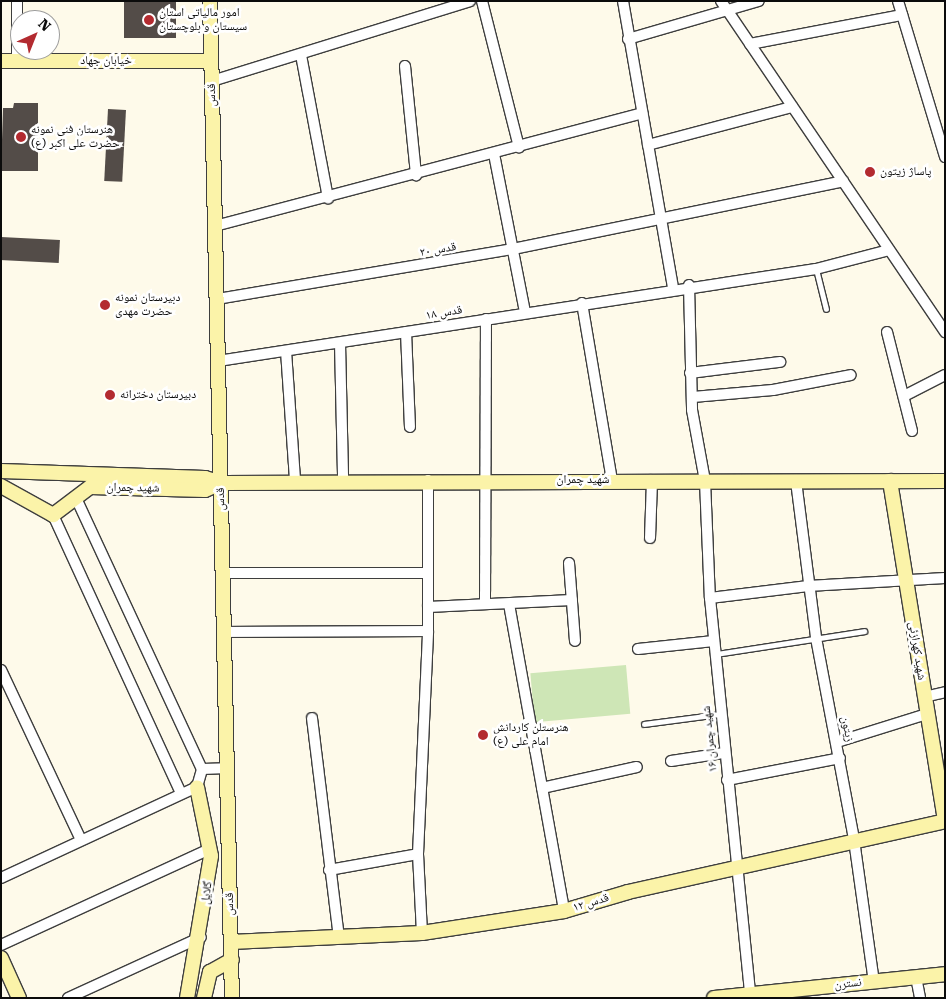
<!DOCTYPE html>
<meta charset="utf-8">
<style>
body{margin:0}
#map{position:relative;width:946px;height:999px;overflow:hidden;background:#fefaea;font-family:"Roboto Serif","Noto Naskh Arabic",serif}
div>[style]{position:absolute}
.green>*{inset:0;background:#cee6b6;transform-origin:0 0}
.building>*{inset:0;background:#534c48;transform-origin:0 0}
.roads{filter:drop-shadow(1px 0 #3e3e3e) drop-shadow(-1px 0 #3e3e3e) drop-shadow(0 1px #3e3e3e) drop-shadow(0 -1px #3e3e3e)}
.lane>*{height:5px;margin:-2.5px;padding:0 2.5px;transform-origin:2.5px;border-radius:2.5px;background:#fff}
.street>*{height:10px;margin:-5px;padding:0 5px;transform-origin:5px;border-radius:5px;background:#fff}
.secondary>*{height:14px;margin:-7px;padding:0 7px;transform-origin:7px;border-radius:7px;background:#fbf3a9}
.dots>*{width:14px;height:14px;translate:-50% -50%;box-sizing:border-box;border:2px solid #fff;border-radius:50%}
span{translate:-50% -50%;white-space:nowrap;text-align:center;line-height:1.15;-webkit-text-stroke:5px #fff;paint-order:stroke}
.poi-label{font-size:12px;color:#0b0b0b}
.left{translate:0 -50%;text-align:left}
.street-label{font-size:12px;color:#0b0b0b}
.frame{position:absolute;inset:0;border:2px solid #0b0b0b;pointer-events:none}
.north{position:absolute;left:10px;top:10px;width:50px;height:50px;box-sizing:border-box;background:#fff;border:1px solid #9d9d9d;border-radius:50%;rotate:44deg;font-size:14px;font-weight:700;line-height:20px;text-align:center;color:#0b0b0b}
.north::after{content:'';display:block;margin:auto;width:18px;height:22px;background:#b32b30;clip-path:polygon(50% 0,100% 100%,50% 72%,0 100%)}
</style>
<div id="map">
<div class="green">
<i style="left:626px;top:665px;width:49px;height:96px;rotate:85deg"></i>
</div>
<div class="building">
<i style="left:124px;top:1px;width:52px;height:37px"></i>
<i style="clip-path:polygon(14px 103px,38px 103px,38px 171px,1px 171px,3px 108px,13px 108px)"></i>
<i style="left:108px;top:109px;width:18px;height:72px;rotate:3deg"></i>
<i style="left:1px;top:237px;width:59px;height:23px;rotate:3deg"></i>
</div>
<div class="roads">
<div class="lane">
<i style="left:816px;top:269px;width:41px;rotate:76deg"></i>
<i style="left:716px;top:654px;width:150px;rotate:-8.8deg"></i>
<i style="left:644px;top:724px;width:77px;rotate:-7.5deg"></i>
</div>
<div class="street">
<i style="left:17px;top:1px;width:60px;rotate:90deg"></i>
<i style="left:482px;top:1px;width:151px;rotate:75.8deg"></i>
<i style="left:623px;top:1px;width:291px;rotate:80.1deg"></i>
<i style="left:721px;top:1px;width:400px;rotate:55.9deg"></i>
<i style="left:898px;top:1px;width:163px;rotate:73.2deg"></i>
<i style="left:628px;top:39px;width:136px;rotate:-16.2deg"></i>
<i style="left:750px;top:44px;width:155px;rotate:-10.8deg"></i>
<i style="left:301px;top:55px;width:146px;rotate:79.3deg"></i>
<i style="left:405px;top:66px;width:110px;rotate:84.2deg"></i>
<i style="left:212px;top:81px;width:270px;rotate:-17.2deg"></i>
<i style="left:648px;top:145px;width:149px;rotate:-14.8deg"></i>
<i style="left:494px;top:154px;width:161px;rotate:78.9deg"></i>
<i style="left:215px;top:226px;width:442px;rotate:-14.8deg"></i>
<i style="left:689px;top:285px;width:125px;rotate:88.6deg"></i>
<i style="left:692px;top:410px;width:72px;rotate:79.6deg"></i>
<i style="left:705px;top:481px;width:117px;rotate:87.6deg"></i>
<i style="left:710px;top:598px;width:398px;rotate:84.2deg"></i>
<i style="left:217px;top:299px;width:300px;rotate:-9.6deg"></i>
<i style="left:513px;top:249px;width:337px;rotate:-11.6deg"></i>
<i style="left:582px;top:303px;width:180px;rotate:80.4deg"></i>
<i style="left:406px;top:332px;width:95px;rotate:87.6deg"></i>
<i style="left:887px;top:332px;width:102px;rotate:75.8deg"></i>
<i style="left:340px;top:343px;width:137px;rotate:88.7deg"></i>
<i style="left:286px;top:351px;width:129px;rotate:86deg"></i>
<i style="left:218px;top:361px;width:605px;rotate:-8.75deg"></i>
<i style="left:816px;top:269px;width:75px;rotate:-14.6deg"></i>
<i style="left:690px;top:373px;width:91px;rotate:-7deg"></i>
<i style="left:904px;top:396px;width:46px;rotate:-27.1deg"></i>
<i style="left:693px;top:397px;width:80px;rotate:-5deg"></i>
<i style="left:773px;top:390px;width:79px;rotate:-10.9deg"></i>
<i style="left:796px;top:481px;width:158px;rotate:82.7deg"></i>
<i style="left:816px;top:638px;width:206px;rotate:79.3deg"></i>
<i style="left:854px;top:840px;width:143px;rotate:82deg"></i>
<i style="left:76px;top:498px;width:299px;rotate:65.1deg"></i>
<i style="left:202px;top:769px;width:25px;rotate:-2deg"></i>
<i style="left:53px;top:515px;width:306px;rotate:65.3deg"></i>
<i style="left:650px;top:538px;width:58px;rotate:-88deg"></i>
<i style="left:569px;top:563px;width:78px;rotate:85.6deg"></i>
<i style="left:223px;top:573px;width:204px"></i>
<i style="left:710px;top:598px;width:99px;rotate:-7deg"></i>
<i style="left:808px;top:586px;width:137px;rotate:-3.3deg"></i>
<i style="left:485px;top:602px;width:283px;rotate:-89.8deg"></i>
<i style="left:509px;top:604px;width:312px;rotate:79.8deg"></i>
<i style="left:428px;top:607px;width:144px;rotate:-2.8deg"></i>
<i style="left:224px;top:632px;width:204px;rotate:-0.3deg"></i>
<i style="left:638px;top:649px;width:76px;rotate:-6deg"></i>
<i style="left:1px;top:670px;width:188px;rotate:64.8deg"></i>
<i style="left:924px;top:697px;width:22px;rotate:-13deg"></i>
<i style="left:312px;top:718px;width:221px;rotate:83deg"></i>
<i style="left:837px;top:742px;width:94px;rotate:-17.3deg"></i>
<i style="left:671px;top:761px;width:54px;rotate:-8.6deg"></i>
<i style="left:727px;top:780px;width:115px;rotate:-11deg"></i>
<i style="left:542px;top:788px;width:97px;rotate:-12.5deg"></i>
<i style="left:329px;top:870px;width:90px;rotate:-10.2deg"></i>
<i style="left:1px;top:878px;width:216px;rotate:-24.9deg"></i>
<i style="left:197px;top:787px;width:19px;rotate:-74deg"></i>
<i style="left:422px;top:933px;width:79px;rotate:-92.9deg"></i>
<i style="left:418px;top:854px;width:223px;rotate:-87.4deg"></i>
<i style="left:428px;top:631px;width:151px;rotate:-90deg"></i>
<i style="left:1px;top:945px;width:230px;rotate:-24.7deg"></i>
<i style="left:916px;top:977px;width:21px;rotate:79deg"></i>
<i style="left:68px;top:998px;width:146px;rotate:-24.6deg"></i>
</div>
<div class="secondary">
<i style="left:210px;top:1px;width:997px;rotate:88.74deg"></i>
<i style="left:1px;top:61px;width:210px"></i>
<i style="left:1px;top:471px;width:204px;rotate:2deg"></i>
<i style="left:205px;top:478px;width:17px;rotate:17deg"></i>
<i style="left:221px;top:483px;width:724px;rotate:-0.16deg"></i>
<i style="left:890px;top:481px;width:343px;rotate:80.8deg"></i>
<i style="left:1px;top:486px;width:60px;rotate:29.1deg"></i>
<i style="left:53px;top:515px;width:46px;rotate:-37.1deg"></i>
<i style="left:90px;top:487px;width:115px;rotate:1.5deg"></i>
<i style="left:205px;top:490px;width:17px;rotate:-24deg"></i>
<i style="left:231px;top:942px;width:191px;rotate:-2.7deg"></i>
<i style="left:422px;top:933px;width:144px;rotate:-8.8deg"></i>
<i style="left:564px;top:911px;width:67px;rotate:-16.5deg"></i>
<i style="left:628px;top:892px;width:325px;rotate:-12.6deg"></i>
<i style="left:1px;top:958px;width:44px;rotate:65.8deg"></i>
<i style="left:187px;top:998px;width:144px;rotate:-80.4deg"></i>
<i style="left:211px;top:856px;width:70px;rotate:-101.5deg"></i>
<i style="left:204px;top:998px;width:27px;rotate:-77deg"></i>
<i style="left:210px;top:972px;width:25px;rotate:-29deg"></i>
<i style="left:714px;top:998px;width:232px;rotate:-5.9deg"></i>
</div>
</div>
<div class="dots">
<i style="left:149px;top:20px;background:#b32b30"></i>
<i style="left:21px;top:137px;background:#b32b30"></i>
<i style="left:870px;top:172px;background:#b32b30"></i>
<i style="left:105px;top:305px;background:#b32b30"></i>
<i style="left:110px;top:395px;background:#b32b30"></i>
<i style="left:483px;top:735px;background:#b32b30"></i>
</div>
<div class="poi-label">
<span class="left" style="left:159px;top:20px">امور مالیاتی استان<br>سیستان و بلوچستان</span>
<span class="left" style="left:31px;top:137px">هنرستان فنی نمونه<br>حضرت علی اکبر (ع)</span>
<span class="left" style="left:880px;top:172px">پاساژ زیتون</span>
<span class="left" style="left:115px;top:305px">دبیرستان نمونه<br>حضرت مهدی</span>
<span class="left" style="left:120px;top:395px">دبیرستان دخترانه</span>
<span class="left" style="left:493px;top:735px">هنرستلن کاردانش<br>امام علی (ع)</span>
</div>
<div class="street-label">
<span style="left:106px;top:61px">خیابان جهاد</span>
<span style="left:212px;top:95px;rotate:-91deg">قدس</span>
<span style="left:438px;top:250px;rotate:-10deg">قدس ۲۰</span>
<span style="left:444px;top:313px;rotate:-9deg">قدس ۱۸</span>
<span style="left:583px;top:480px">شهید چمران</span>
<span style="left:133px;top:488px;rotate:1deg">شهید چمران</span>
<span style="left:221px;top:499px;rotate:-91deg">قدس</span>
<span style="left:917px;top:651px;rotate:81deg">شهید کهرازئی</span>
<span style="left:847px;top:729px;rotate:79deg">زیتون</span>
<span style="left:710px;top:739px;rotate:-96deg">شهید چمران ۱۶</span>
<span style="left:207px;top:893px;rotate:-83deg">گلایل</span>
<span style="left:591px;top:903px;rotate:-17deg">قدس ۱۲</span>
<span style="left:230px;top:904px;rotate:-91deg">قدس</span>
<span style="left:848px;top:984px;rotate:-6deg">نسترن</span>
</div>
<div class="frame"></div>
<div class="north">N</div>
</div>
